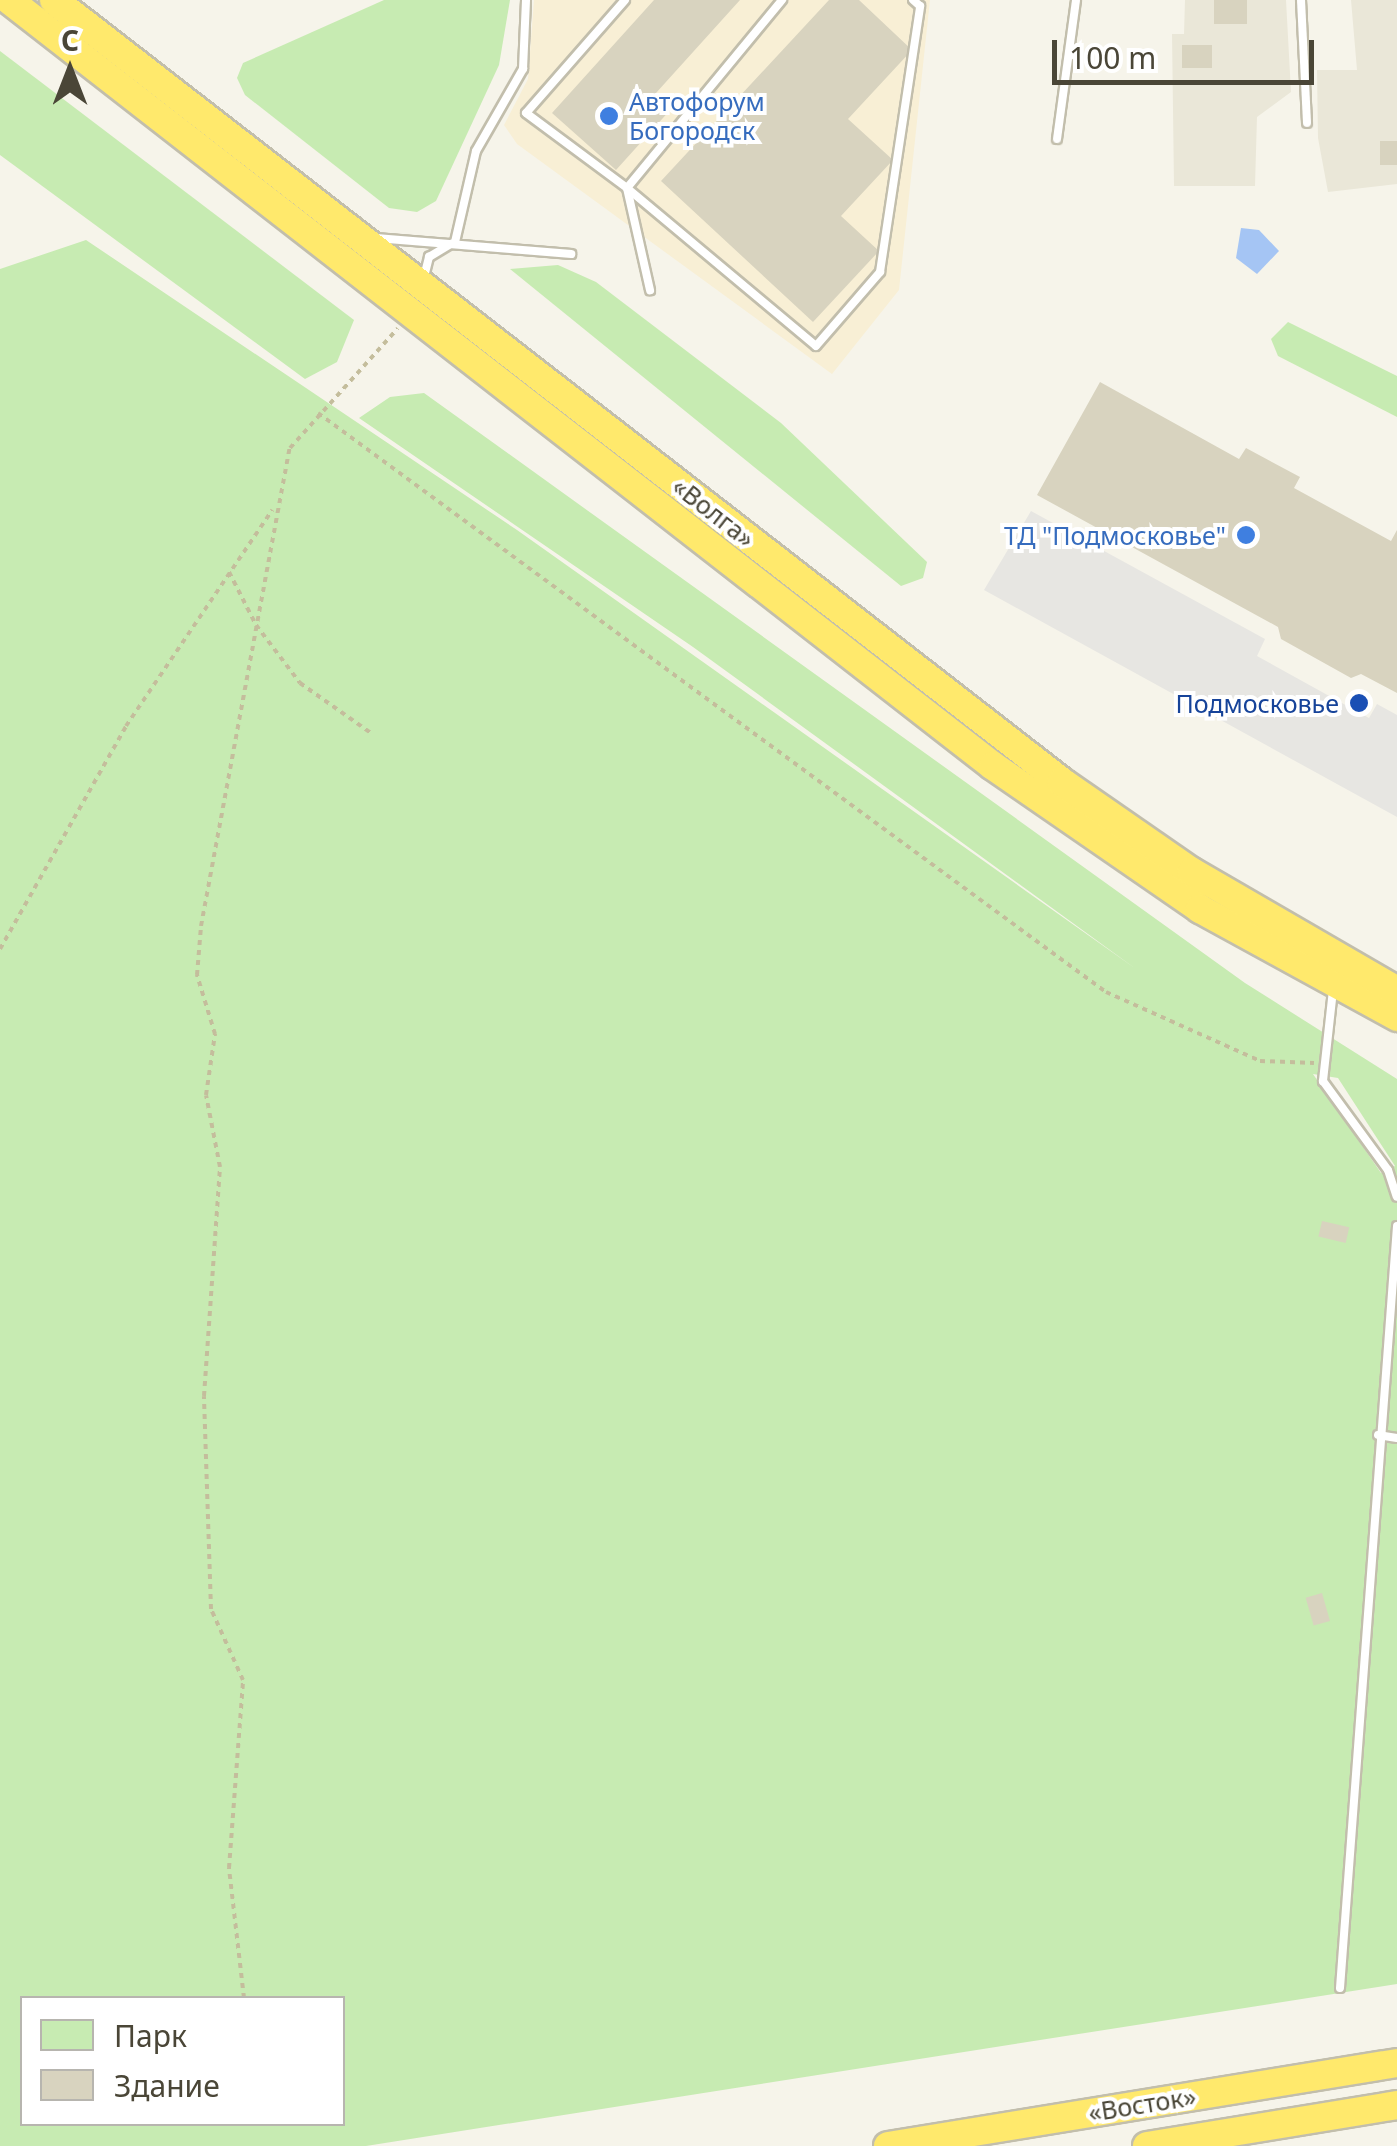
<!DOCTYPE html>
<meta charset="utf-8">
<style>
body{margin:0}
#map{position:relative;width:1397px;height:2146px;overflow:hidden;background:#f6f4ea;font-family:"Noto Sans",sans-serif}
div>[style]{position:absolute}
.residential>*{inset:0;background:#eae7d8}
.commercial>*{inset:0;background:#f8efd5}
.green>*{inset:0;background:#c7ebb2}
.parking>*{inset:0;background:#e7e6e2}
.water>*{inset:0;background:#a5c5f4}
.building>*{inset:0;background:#d8d3bf;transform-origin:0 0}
.path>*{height:4px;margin-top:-2px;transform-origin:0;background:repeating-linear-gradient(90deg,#c4bd9c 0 5px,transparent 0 10px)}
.roads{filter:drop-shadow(2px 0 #c2beac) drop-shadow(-2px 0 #c2beac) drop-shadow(0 2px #c2beac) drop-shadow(0 -2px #c2beac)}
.lane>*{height:8px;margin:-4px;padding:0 4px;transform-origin:4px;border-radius:4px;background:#fff}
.highway>*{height:28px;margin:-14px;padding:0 14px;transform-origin:14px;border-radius:14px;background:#ffe96c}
.dots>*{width:28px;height:28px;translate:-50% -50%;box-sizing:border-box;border:5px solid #fff;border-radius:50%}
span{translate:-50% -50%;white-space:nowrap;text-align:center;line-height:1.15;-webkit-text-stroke:8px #fff;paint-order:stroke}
.shop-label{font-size:25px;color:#366cbe}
.left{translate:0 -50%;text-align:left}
.right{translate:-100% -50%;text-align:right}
.street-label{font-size:25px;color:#4a4637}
.transit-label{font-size:25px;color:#164399}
.legend{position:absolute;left:20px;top:1996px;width:325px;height:130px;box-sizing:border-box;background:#fff;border:2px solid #b7b5af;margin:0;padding:12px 18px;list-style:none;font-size:30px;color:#4a4637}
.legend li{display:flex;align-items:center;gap:20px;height:50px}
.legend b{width:50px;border:2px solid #b7b5af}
.north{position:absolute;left:20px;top:20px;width:100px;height:100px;-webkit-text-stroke:8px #fff;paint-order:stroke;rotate:0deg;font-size:28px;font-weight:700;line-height:40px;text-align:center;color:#4a4637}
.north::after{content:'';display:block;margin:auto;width:35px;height:45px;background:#4a4637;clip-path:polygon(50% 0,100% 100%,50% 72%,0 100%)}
.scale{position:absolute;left:1052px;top:40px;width:262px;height:45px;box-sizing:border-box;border:5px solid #4a4637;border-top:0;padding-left:12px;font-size:30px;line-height:35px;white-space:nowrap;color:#4a4637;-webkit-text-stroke:8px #fff;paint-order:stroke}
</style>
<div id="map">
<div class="residential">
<i style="clip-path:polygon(1185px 0,1286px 0,1291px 92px,1257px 117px,1255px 186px,1174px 186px,1172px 34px,1184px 34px)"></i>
<i style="clip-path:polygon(1351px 0,1397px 0,1397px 184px,1328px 192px,1318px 138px,1317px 70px,1357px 70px)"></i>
</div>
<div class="commercial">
<i style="clip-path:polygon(534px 0,930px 0,899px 290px,832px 374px,517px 144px,504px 125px,528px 79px)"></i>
</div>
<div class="green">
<i style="clip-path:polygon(384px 0,510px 0,499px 65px,436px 201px,417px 212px,389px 208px,245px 95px,237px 78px,243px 63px)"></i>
<i style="clip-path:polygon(0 51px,354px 320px,337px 362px,305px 379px,0 155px)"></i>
<i style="clip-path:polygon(evenodd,86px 240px,517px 530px,1136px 969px,693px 647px,359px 418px,390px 397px,424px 393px,1245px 983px,1397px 1079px,1397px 1984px,366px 2146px,0 2146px,0 269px,86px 240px,1313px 1074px,1338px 1078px,1395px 1166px,1381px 1173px,1313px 1074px,86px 240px,22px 1998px,342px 1998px,342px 2124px,22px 2124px,22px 1998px)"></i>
<i style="clip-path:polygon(558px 265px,596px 282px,781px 423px,927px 562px,923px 578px,901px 586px,510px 269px)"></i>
<i style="clip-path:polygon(1288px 322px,1397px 376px,1397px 417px,1278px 356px,1271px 339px)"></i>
</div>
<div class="parking">
<i style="clip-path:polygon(1031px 511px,1265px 639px,1257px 656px,1369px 718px,1377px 704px,1397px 715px,1397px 817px,984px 590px)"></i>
</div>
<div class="water">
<i style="clip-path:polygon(1241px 228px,1259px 230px,1279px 251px,1257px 274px,1236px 258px)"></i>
</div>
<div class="building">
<i style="clip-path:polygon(654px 0,740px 0,656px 93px,672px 108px,616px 170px,552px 113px)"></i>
<i style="clip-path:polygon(829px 0,859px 0,912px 50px,848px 119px,893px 160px,841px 216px,879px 251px,813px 322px,661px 181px)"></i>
<i style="left:1214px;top:0;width:33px;height:24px"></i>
<i style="left:1212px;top:45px;width:23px;height:30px;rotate:90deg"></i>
<i style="left:1397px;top:141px;width:24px;height:17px;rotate:90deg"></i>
<i style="clip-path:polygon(1100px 382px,1239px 459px,1246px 448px,1300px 477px,1294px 488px,1391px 541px,1397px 530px,1397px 693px,1361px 674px,1351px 678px,1281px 639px,1278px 627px,1037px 495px)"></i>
<i style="left:1322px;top:1221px;width:28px;height:16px;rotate:13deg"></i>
<i style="left:1322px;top:1593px;width:29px;height:17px;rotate:74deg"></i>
</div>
<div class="path">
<i style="left:318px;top:413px;width:978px;rotate:36.31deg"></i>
<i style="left:1106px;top:992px;width:169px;rotate:24.1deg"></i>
<i style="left:1260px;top:1061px;width:54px;rotate:2.1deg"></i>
<i style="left:229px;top:572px;width:59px;rotate:63deg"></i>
<i style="left:256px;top:625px;width:73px;rotate:52.8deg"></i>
<i style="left:300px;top:683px;width:87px;rotate:35.2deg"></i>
<i style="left:0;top:949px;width:256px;rotate:-60.5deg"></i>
<i style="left:126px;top:726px;width:261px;rotate:-55.9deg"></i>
<i style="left:244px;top:1998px;width:131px;rotate:-96.6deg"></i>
<i style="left:229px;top:1868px;width:189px;rotate:-85.7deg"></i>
<i style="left:243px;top:1680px;width:78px;rotate:-114.3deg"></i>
<i style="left:211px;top:1609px;width:213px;rotate:-91.9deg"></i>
<i style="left:204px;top:1396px;width:230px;rotate:-86deg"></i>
<i style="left:220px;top:1167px;width:73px;rotate:-101deg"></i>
<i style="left:206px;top:1095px;width:62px;rotate:-81.6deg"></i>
<i style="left:215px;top:1034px;width:62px;rotate:-107deg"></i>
<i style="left:197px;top:975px;width:49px;rotate:-85.3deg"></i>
<i style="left:201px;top:926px;width:486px;rotate:-79.5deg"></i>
<i style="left:290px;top:448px;width:161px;rotate:-48deg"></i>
</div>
<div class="roads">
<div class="lane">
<i style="left:625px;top:0;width:150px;rotate:131.2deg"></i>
<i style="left:526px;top:113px;width:126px;rotate:36.6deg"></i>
<i style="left:627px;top:188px;width:244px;rotate:-50.5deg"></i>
<i style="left:1301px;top:0;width:123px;rotate:87.2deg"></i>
<i style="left:1057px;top:139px;width:140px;rotate:-82.2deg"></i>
<i style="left:627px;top:188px;width:246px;rotate:39.9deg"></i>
<i style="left:816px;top:346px;width:98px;rotate:-49.1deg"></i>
<i style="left:880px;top:272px;width:269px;rotate:-81.4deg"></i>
<i style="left:920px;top:6px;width:9px;rotate:-139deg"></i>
<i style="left:627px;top:188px;width:105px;rotate:77.3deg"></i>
<i style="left:376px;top:238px;width:196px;rotate:4.7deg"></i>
<i style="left:455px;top:242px;width:93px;rotate:-77deg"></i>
<i style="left:476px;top:151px;width:95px;rotate:-60.2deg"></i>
<i style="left:523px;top:69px;width:69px;rotate:-87.5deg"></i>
<i style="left:424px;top:277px;width:21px;rotate:-76deg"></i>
<i style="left:429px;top:257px;width:26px;rotate:-31deg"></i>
<i style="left:1333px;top:990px;width:92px;rotate:96.3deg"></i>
<i style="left:1323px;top:1081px;width:110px;rotate:53.9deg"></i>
<i style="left:1388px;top:1170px;width:28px;rotate:72deg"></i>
<i style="left:1378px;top:1435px;width:19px;rotate:9deg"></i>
<i style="left:1340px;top:1988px;width:764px;rotate:-85.72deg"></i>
</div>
<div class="highway">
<i style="left:9px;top:0;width:1247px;rotate:37.9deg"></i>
<i style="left:993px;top:766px;width:252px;rotate:34.6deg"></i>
<i style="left:1200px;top:909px;width:225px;rotate:28.7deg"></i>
<i style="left:54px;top:0;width:1276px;rotate:37.8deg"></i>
<i style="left:1062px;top:782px;width:158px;rotate:34.7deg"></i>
<i style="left:1192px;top:872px;width:237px;rotate:30.1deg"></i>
<i style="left:888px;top:2146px;width:516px;rotate:-9.26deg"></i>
<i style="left:1147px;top:2146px;width:253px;rotate:-9.3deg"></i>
</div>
</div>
<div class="dots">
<i style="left:609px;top:116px;background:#3f7fe0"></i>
<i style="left:1246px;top:535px;background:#3f7fe0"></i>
<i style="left:1359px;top:703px;background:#1a4fb4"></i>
</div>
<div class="shop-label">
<span class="left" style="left:629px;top:116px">Автофорум<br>Богородск</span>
<span class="right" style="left:1226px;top:535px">ТД "Подмосковье"</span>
</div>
<div class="street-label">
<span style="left:714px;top:512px;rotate:38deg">«Волга»</span>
<span style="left:1142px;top:2104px;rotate:-9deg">«Восток»</span>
</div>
<div class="transit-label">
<span class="right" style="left:1339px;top:703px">Подмосковье</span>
</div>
<ul class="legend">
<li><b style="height:28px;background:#c7ebb2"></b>Парк</li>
<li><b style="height:28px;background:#d8d3bf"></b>Здание</li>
</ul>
<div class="north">С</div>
<div class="scale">100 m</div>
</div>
